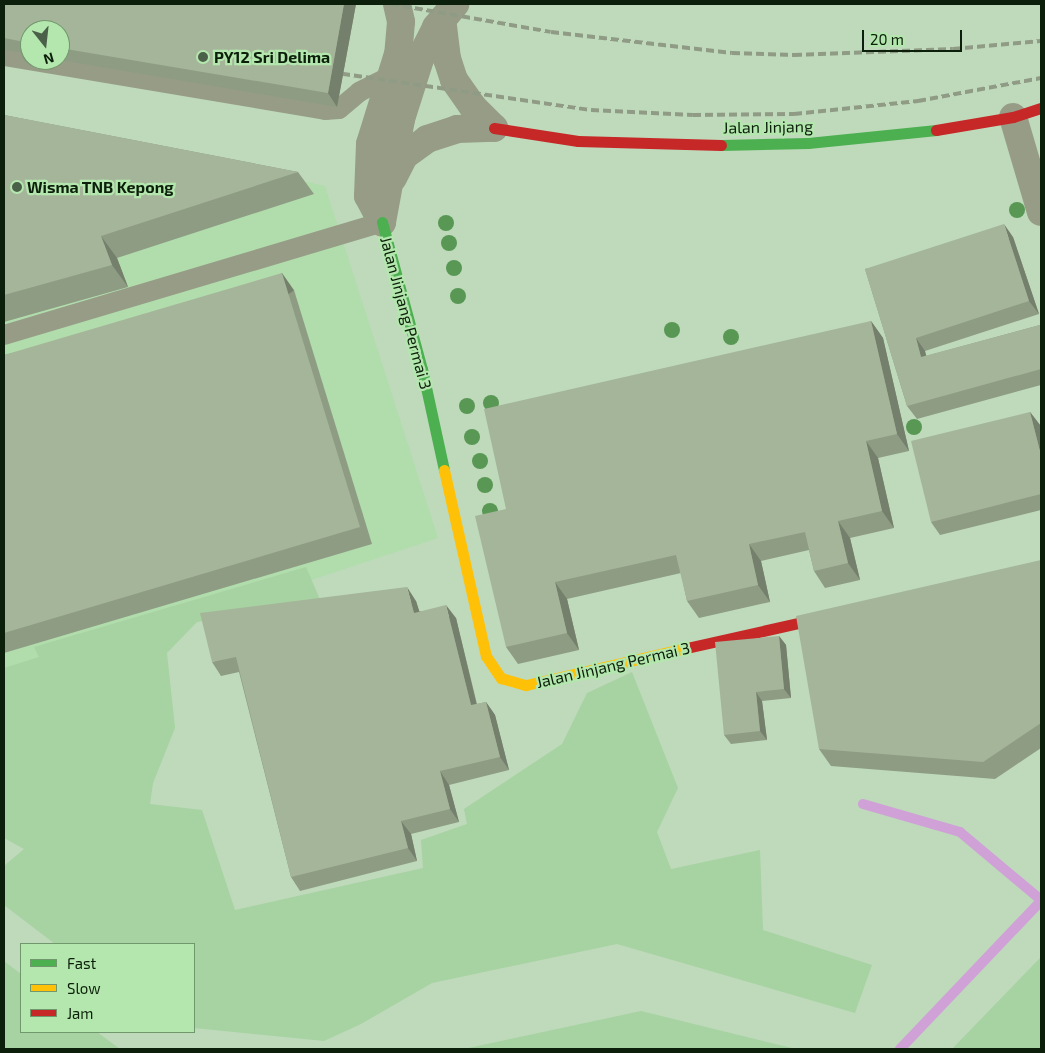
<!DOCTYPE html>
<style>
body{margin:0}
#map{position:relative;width:1045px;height:1053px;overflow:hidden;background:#bedabb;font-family:"Exo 2",sans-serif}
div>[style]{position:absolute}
.built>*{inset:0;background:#b1dcac}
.green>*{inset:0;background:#a7d2a2}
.stream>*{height:10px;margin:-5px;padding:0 5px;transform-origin:5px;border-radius:5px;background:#cfa1d7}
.lane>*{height:20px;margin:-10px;padding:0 10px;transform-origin:10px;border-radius:10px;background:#979c86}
.street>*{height:28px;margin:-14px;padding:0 14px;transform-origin:14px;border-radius:14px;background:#979c86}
.fast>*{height:11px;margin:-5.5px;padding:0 5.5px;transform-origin:5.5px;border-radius:5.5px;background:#4caf50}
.slow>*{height:11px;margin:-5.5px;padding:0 5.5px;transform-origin:5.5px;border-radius:5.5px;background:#ffc107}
.jam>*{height:11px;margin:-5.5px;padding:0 5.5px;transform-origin:5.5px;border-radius:5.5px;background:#c62828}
.rail>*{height:4px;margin-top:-2px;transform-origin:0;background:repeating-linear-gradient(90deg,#909b86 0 8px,transparent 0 12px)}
.trees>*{width:16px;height:16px;margin:-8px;border-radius:50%;background:#599754}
.wall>*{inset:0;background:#8e9c84}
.shaded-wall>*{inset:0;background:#747f6c;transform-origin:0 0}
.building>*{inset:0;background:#a5b59a}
.dots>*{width:14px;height:14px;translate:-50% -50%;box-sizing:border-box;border:2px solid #b4e7ae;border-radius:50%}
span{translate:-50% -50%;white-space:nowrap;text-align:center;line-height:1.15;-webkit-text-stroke:4.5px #b4e7ae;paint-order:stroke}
.poi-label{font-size:16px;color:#0c1f0a;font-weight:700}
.left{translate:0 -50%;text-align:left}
.street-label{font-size:16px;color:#0c1f0a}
.frame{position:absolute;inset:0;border:5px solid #0c1f0a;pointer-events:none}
.legend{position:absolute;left:20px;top:943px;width:175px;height:90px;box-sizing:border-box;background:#b4e7ae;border:1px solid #71976c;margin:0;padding:6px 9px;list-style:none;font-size:15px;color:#0c1f0a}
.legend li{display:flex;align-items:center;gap:10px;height:25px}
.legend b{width:25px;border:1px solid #71976c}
.north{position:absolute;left:20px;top:20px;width:50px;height:50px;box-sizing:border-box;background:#b4e7ae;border:1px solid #71976c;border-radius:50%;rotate:164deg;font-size:14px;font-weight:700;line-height:20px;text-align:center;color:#0c1f0a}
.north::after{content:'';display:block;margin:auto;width:18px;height:22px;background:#4a6048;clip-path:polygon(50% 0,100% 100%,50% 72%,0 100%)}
.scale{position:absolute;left:862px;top:30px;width:100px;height:22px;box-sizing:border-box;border:2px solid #0c1f0a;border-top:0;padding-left:6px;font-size:15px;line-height:18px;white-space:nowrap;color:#0c1f0a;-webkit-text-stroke:4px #b4e7ae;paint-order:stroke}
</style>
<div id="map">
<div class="built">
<i style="clip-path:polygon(4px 115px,325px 186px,438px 538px,4px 682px)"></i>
</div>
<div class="green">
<i style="clip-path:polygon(306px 567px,322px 604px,197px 622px,167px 653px,175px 728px,153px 783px,150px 804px,202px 810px,235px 910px,423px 868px,421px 840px,467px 824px,464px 809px,562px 744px,587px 693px,632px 672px,678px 788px,657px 832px,671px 869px,760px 850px,763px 930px,872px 965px,855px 1013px,617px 944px,432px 983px,361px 1024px,324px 1041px,194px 1028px,194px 944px,55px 944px,4px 905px,4px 866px,24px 849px,4px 838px,4px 668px,39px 657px,34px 647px)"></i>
<i style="clip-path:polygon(1041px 957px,1041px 1049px,952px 1049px)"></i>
<i style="clip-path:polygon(4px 961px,21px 974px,21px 1032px,97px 1032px,120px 1049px,4px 1049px)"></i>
<i style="clip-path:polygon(641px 1011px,796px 1049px,464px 1049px)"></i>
</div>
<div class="stream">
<i style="left:863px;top:804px;width:101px;rotate:16.1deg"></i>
<i style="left:960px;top:832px;width:106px;rotate:40deg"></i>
<i style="left:900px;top:1049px;width:204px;rotate:-46.4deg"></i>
</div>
<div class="lane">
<i style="left:4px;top:56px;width:326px;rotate:9.5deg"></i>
<i style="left:325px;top:110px;width:14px;rotate:-4deg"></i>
<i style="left:339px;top:109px;width:26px;rotate:-40deg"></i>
<i style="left:359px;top:92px;width:35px;rotate:-27deg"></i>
<i style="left:4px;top:335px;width:395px;rotate:-16.6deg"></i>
</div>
<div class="street">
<i style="left:397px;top:4px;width:18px;rotate:77deg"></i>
<i style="left:401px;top:22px;width:32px;rotate:95deg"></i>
<i style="left:398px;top:54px;width:94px;rotate:107.3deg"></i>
<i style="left:370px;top:144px;width:52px;rotate:92.2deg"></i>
<i style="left:368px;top:196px;width:30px;rotate:62deg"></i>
<i style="left:382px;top:222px;width:105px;rotate:-79.5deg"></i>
<i style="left:401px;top:119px;width:63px;rotate:-72.4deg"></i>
<i style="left:420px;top:59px;width:36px;rotate:-63deg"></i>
<i style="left:436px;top:27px;width:30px;rotate:-50deg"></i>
<i style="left:1013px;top:117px;width:99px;rotate:73.6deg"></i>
<i style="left:393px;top:178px;width:25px;rotate:-63deg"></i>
<i style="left:404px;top:156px;width:29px;rotate:-36deg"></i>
<i style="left:427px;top:139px;width:32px;rotate:-18deg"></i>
<i style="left:457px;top:129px;width:37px;rotate:-2deg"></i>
<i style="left:494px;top:128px;width:30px;rotate:-135deg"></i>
<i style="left:473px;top:107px;width:33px;rotate:-125deg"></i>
<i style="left:454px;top:80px;width:22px;rotate:-108deg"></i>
<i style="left:447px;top:59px;width:39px;rotate:-97deg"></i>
</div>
<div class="fast">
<i style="left:721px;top:145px;width:87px;rotate:-1.3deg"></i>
<i style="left:808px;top:143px;width:129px;rotate:-5.8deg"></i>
<i style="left:382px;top:222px;width:152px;rotate:74.8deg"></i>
<i style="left:422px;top:369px;width:103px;rotate:77.7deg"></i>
</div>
<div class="slow">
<i style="left:444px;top:470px;width:191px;rotate:77.3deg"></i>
<i style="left:486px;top:656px;width:27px;rotate:56deg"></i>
<i style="left:501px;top:678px;width:26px;rotate:16deg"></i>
<i style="left:526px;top:685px;width:169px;rotate:-13deg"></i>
</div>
<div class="jam">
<i style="left:494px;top:128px;width:85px;rotate:8.8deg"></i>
<i style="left:578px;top:141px;width:143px;rotate:1.6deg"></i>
<i style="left:936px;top:130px;width:78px;rotate:-9.6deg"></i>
<i style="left:1013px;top:117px;width:29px;rotate:-18deg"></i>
<i style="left:691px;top:647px;width:147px;rotate:-12.6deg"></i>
</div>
<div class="rail">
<i style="left:391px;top:4px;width:162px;rotate:9.9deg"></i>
<i style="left:551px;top:32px;width:182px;rotate:6.6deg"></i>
<i style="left:732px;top:53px;width:62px;rotate:1.8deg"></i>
<i style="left:794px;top:55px;width:159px;rotate:-2.2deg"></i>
<i style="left:953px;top:49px;width:88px;rotate:-5.2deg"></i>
<i style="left:330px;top:72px;width:264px;rotate:8.3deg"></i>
<i style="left:591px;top:110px;width:102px;rotate:2.8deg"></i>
<i style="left:693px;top:115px;width:101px;rotate:-0.6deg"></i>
<i style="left:794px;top:114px;width:125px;rotate:-6deg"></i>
<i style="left:918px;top:101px;width:125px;rotate:-10.6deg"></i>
</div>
<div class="trees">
<i style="left:1017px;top:210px"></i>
<i style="left:446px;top:223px"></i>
<i style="left:449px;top:243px"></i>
<i style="left:454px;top:268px"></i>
<i style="left:458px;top:296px"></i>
<i style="left:672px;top:330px"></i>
<i style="left:731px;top:337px"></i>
<i style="left:491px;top:403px"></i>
<i style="left:467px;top:406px"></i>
<i style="left:914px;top:427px"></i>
<i style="left:472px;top:437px"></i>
<i style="left:480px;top:461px"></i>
<i style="left:485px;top:485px"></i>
<i style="left:490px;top:511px"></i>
</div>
<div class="wall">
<i style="clip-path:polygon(4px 4px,356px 4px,337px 107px,60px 60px,60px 30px,30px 30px,30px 54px,4px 50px)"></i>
<i style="clip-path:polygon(4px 115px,298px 172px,314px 194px,117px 258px,128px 287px,4px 322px)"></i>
<i style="clip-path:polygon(1013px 237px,1039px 314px,925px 351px,926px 356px,1040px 325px,1041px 327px,1041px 385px,917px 419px,907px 406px,865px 269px)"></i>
<i style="clip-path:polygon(294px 290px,372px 544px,4px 653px,4px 355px)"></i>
<i style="clip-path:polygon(871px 321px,883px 338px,909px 451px,878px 458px,894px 528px,850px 538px,860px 580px,825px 588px,814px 571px,809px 550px,761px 561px,770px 602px,699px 618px,687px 601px,681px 573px,567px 599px,579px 650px,518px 664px,506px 647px,506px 509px)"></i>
<i style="clip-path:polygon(1030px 412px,1040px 425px,1041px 431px,1041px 510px,940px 535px,931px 522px)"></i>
<i style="clip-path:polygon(1041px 560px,1041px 748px,995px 779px,831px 766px,819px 749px)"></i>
<i style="clip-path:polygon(416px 601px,419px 611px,456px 618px,477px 704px,486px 702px,495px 715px,509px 770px,449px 785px,459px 822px,411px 834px,417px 861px,300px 891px,291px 877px,239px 672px,221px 676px,212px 662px)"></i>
<i style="clip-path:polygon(779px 636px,786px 645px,791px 698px,762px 701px,767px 740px,731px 744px,724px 735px)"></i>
</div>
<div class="shaded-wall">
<i style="clip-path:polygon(344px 4px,356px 4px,337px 107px,328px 93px)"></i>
<i style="clip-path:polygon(1004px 224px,1013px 237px,1039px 314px,1029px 301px)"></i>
<i style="clip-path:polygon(101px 236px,117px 258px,128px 287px,112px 265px)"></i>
<i style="left:282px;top:273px;width:21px;height:266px;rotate:55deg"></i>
<i style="clip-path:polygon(871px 321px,883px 338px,909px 451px,897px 434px)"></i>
<i style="clip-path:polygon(916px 338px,925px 351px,930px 371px,921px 357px)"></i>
<i style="clip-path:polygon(1030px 412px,1040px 425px,1041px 431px,1041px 455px)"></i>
<i style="clip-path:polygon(866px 441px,878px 458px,894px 528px,882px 511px)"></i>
<i style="clip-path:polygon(838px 521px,850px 538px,860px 580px,848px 563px)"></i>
<i style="clip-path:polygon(749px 544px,761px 561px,770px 602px,758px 585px)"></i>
<i style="clip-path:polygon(555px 582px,567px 599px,579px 650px,567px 633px)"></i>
<i style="clip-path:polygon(407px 587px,416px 601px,424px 626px,414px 613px)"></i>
<i style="clip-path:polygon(446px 605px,456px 618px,480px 719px,471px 705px)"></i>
<i style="clip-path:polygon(779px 636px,786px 645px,791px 698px,784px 689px)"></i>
<i style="clip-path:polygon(756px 692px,762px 701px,767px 740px,760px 731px)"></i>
<i style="clip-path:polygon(486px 702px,495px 715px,509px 770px,500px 757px)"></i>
<i style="clip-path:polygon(440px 771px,449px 785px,459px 822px,450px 809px)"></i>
<i style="clip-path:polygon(401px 821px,411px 834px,417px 861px,408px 848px)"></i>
</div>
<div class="building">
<i style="clip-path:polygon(4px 4px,344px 4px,328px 93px,60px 48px,60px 30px,30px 30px,30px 43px,4px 38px)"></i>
<i style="clip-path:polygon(4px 115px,298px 172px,101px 236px,112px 265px,4px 295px)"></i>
<i style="clip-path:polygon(1004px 224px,1029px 301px,916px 338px,921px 357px,1040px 325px,1041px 331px,1041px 369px,907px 406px,865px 269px)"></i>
<i style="clip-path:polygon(282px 273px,360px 527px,4px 633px,4px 355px)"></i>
<i style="clip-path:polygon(871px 321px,897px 434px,866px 441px,882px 511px,838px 521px,848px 563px,814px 571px,805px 532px,749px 544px,758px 585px,687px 601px,676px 555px,555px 582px,567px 633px,506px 647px,475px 516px,506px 509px,484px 409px)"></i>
<i style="clip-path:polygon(1030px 412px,1041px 455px,1041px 494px,931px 522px,911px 441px)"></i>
<i style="clip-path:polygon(1041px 560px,1041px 723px,983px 762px,819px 749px,796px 616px)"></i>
<i style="clip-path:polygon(407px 587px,414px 613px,446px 605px,471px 705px,486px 702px,500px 757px,440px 771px,450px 809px,401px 821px,408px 848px,291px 877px,236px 657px,212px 662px,200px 613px)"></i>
<i style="clip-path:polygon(779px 636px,784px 689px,756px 692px,760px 731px,724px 735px,715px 642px)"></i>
</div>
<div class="dots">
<i style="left:203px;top:57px;background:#4a6048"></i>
<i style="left:17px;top:187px;background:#4a6048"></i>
</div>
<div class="poi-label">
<span class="left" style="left:214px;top:57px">PY12 Sri Delima</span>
<span class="left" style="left:27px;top:187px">Wisma TNB Kepong</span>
</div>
<div class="street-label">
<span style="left:768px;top:127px;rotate:-1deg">Jalan Jinjang</span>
<span style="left:406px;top:313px;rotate:75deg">Jalan Jinjang Permai 3</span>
<span style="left:613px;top:665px;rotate:-13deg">Jalan Jinjang Permai 3</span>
</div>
<div class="frame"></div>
<ul class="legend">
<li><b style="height:6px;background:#4caf50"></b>Fast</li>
<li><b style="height:6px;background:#ffc107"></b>Slow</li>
<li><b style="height:6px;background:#c62828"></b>Jam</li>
</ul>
<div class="north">N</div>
<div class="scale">20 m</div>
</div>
